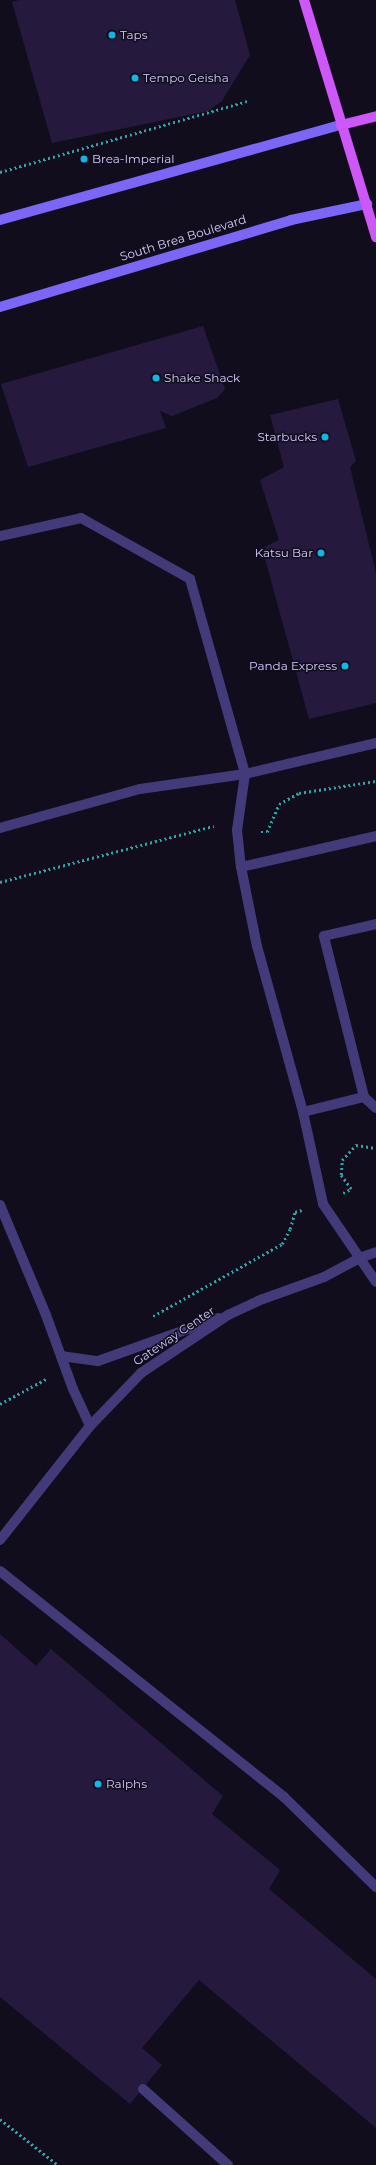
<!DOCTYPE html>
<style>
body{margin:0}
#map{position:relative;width:376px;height:2165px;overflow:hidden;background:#110d1d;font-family:Montserrat,sans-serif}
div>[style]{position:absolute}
.building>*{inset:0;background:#251a3d}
.path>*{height:2.5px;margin-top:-1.25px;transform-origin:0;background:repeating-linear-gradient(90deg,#32a3a9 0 2px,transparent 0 5px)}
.service>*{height:10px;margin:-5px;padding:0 5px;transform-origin:5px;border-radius:5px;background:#433a7a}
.minor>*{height:10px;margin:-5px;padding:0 5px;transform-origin:5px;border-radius:5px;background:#433a7a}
.secondary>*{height:10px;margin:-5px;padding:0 5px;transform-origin:5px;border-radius:5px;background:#7b66f8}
.primary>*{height:10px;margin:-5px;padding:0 5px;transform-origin:5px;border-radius:5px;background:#ce57f7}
.dots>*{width:11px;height:11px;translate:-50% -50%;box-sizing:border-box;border:2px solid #110d1d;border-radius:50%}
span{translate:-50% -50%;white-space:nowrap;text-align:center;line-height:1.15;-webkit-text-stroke:3px #110d1d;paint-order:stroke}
.poi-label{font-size:12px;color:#d6cbfd}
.left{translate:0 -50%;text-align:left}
.right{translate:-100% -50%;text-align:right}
.street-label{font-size:12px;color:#d6cbfd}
</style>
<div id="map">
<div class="building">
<i style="clip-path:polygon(19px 0,235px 0,250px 55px,222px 101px,208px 111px,52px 143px,12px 2px)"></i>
<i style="clip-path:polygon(203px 326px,225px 389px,217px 398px,172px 416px,160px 411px,166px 428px,28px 467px,1px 384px)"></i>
<i style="clip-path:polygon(338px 399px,356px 461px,350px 467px,376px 573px,376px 703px,309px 719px,262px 548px,279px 540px,260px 480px,284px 467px,270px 415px)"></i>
<i style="clip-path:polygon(0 1634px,36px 1666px,51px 1649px,223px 1796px,212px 1814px,280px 1870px,269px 1889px,376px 1979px,376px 2128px,199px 1980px,142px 2048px,162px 2065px,130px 2104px,0 1997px)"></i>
</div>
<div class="path">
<i style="left:0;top:172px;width:258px;rotate:-16deg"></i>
<i style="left:261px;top:832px;width:6px"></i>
<i style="left:267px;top:832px;width:30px;rotate:-67deg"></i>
<i style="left:279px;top:804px;width:23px;rotate:-29deg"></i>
<i style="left:299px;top:793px;width:78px;rotate:-8.9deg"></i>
<i style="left:0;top:882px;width:221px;rotate:-14.7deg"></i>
<i style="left:343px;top:1193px;width:9px;rotate:-27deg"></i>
<i style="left:351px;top:1189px;width:17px;rotate:-126deg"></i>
<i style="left:341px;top:1175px;width:15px;rotate:-86deg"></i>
<i style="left:342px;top:1160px;width:21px;rotate:-47deg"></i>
<i style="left:356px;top:1145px;width:18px;rotate:9deg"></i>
<i style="left:153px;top:1316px;width:148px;rotate:-29.2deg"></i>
<i style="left:282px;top:1244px;width:17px;rotate:-62deg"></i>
<i style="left:290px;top:1229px;width:18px;rotate:-74deg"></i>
<i style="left:295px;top:1212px;width:7px;rotate:-16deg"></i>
<i style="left:0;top:1404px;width:52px;rotate:-28.5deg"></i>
<i style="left:0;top:2119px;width:74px;rotate:38.4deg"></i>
</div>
<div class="service">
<i style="left:0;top:536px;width:83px;rotate:-12.5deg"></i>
<i style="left:81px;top:518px;width:125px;rotate:29.2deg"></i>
<i style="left:190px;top:579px;width:203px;rotate:74.2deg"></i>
<i style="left:245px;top:774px;width:57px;rotate:98.1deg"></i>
<i style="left:237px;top:830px;width:37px;rotate:84deg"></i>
<i style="left:241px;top:867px;width:81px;rotate:78.6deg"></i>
<i style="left:257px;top:946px;width:172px;rotate:74.5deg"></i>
<i style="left:303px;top:1112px;width:94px;rotate:77.7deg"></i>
<i style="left:323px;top:1204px;width:94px;rotate:55.8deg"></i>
<i style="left:0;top:828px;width:145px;rotate:-15.6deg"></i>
<i style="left:140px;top:789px;width:106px;rotate:-8.1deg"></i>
<i style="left:245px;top:774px;width:135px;rotate:-13.3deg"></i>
<i style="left:241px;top:867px;width:139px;rotate:-12.9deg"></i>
<i style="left:364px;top:1097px;width:16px;rotate:43deg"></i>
<i style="left:303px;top:1112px;width:63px;rotate:-13.8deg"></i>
<i style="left:364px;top:1097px;width:166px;rotate:-104deg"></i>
<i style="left:324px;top:936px;width:53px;rotate:-13deg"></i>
<i style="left:0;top:1205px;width:119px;rotate:67.3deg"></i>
<i style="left:46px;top:1315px;width:79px;rotate:70deg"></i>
<i style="left:73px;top:1389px;width:41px;rotate:65.3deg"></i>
<i style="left:61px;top:1356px;width:37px;rotate:8deg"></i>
<i style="left:98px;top:1361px;width:128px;rotate:-19.6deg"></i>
<i style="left:0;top:1571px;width:363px;rotate:38.5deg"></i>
<i style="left:284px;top:1797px;width:129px;rotate:44.4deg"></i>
<i style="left:143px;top:2089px;width:114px;rotate:41.8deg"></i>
</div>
<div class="minor">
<i style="left:0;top:1540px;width:145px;rotate:-51.7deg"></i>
<i style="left:90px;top:1426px;width:74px;rotate:-46.1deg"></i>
<i style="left:141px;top:1373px;width:105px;rotate:-33.7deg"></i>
<i style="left:228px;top:1315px;width:38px;rotate:-25deg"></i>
<i style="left:263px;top:1299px;width:65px;rotate:-19.8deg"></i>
<i style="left:324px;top:1277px;width:40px;rotate:-28deg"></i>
<i style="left:359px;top:1258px;width:18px;rotate:-19deg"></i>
</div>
<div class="secondary">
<i style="left:0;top:220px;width:354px;rotate:-15.6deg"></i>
<i style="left:0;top:307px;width:304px;rotate:-16.6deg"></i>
<i style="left:291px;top:220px;width:78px;rotate:-11.9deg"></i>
</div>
<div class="primary">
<i style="left:304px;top:0;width:248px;rotate:73.1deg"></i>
<i style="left:341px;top:125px;width:36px;rotate:-14deg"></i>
</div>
<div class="dots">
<i style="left:112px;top:35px;background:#0bb9e9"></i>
<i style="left:135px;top:78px;background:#0bb9e9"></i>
<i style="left:84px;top:159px;background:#0bb9e9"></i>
<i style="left:156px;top:378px;background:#0bb9e9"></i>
<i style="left:325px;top:437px;background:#0bb9e9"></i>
<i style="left:321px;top:553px;background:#0bb9e9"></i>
<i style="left:345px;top:666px;background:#0bb9e9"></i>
<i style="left:98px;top:1784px;background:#0bb9e9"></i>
</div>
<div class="poi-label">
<span class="left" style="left:120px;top:35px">Taps</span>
<span class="left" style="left:143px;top:78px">Tempo Geisha</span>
<span class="left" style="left:92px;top:159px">Brea-Imperial</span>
<span class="left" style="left:164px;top:378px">Shake Shack</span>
<span class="right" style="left:317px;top:437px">Starbucks</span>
<span class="right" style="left:313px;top:553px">Katsu Bar</span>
<span class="right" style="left:337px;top:666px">Panda Express</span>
<span class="left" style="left:106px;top:1784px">Ralphs</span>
</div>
<div class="street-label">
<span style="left:183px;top:238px;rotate:-17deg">South Brea Boulevard</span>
<span style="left:174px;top:1336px;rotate:-34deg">Gateway Center</span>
</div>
</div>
